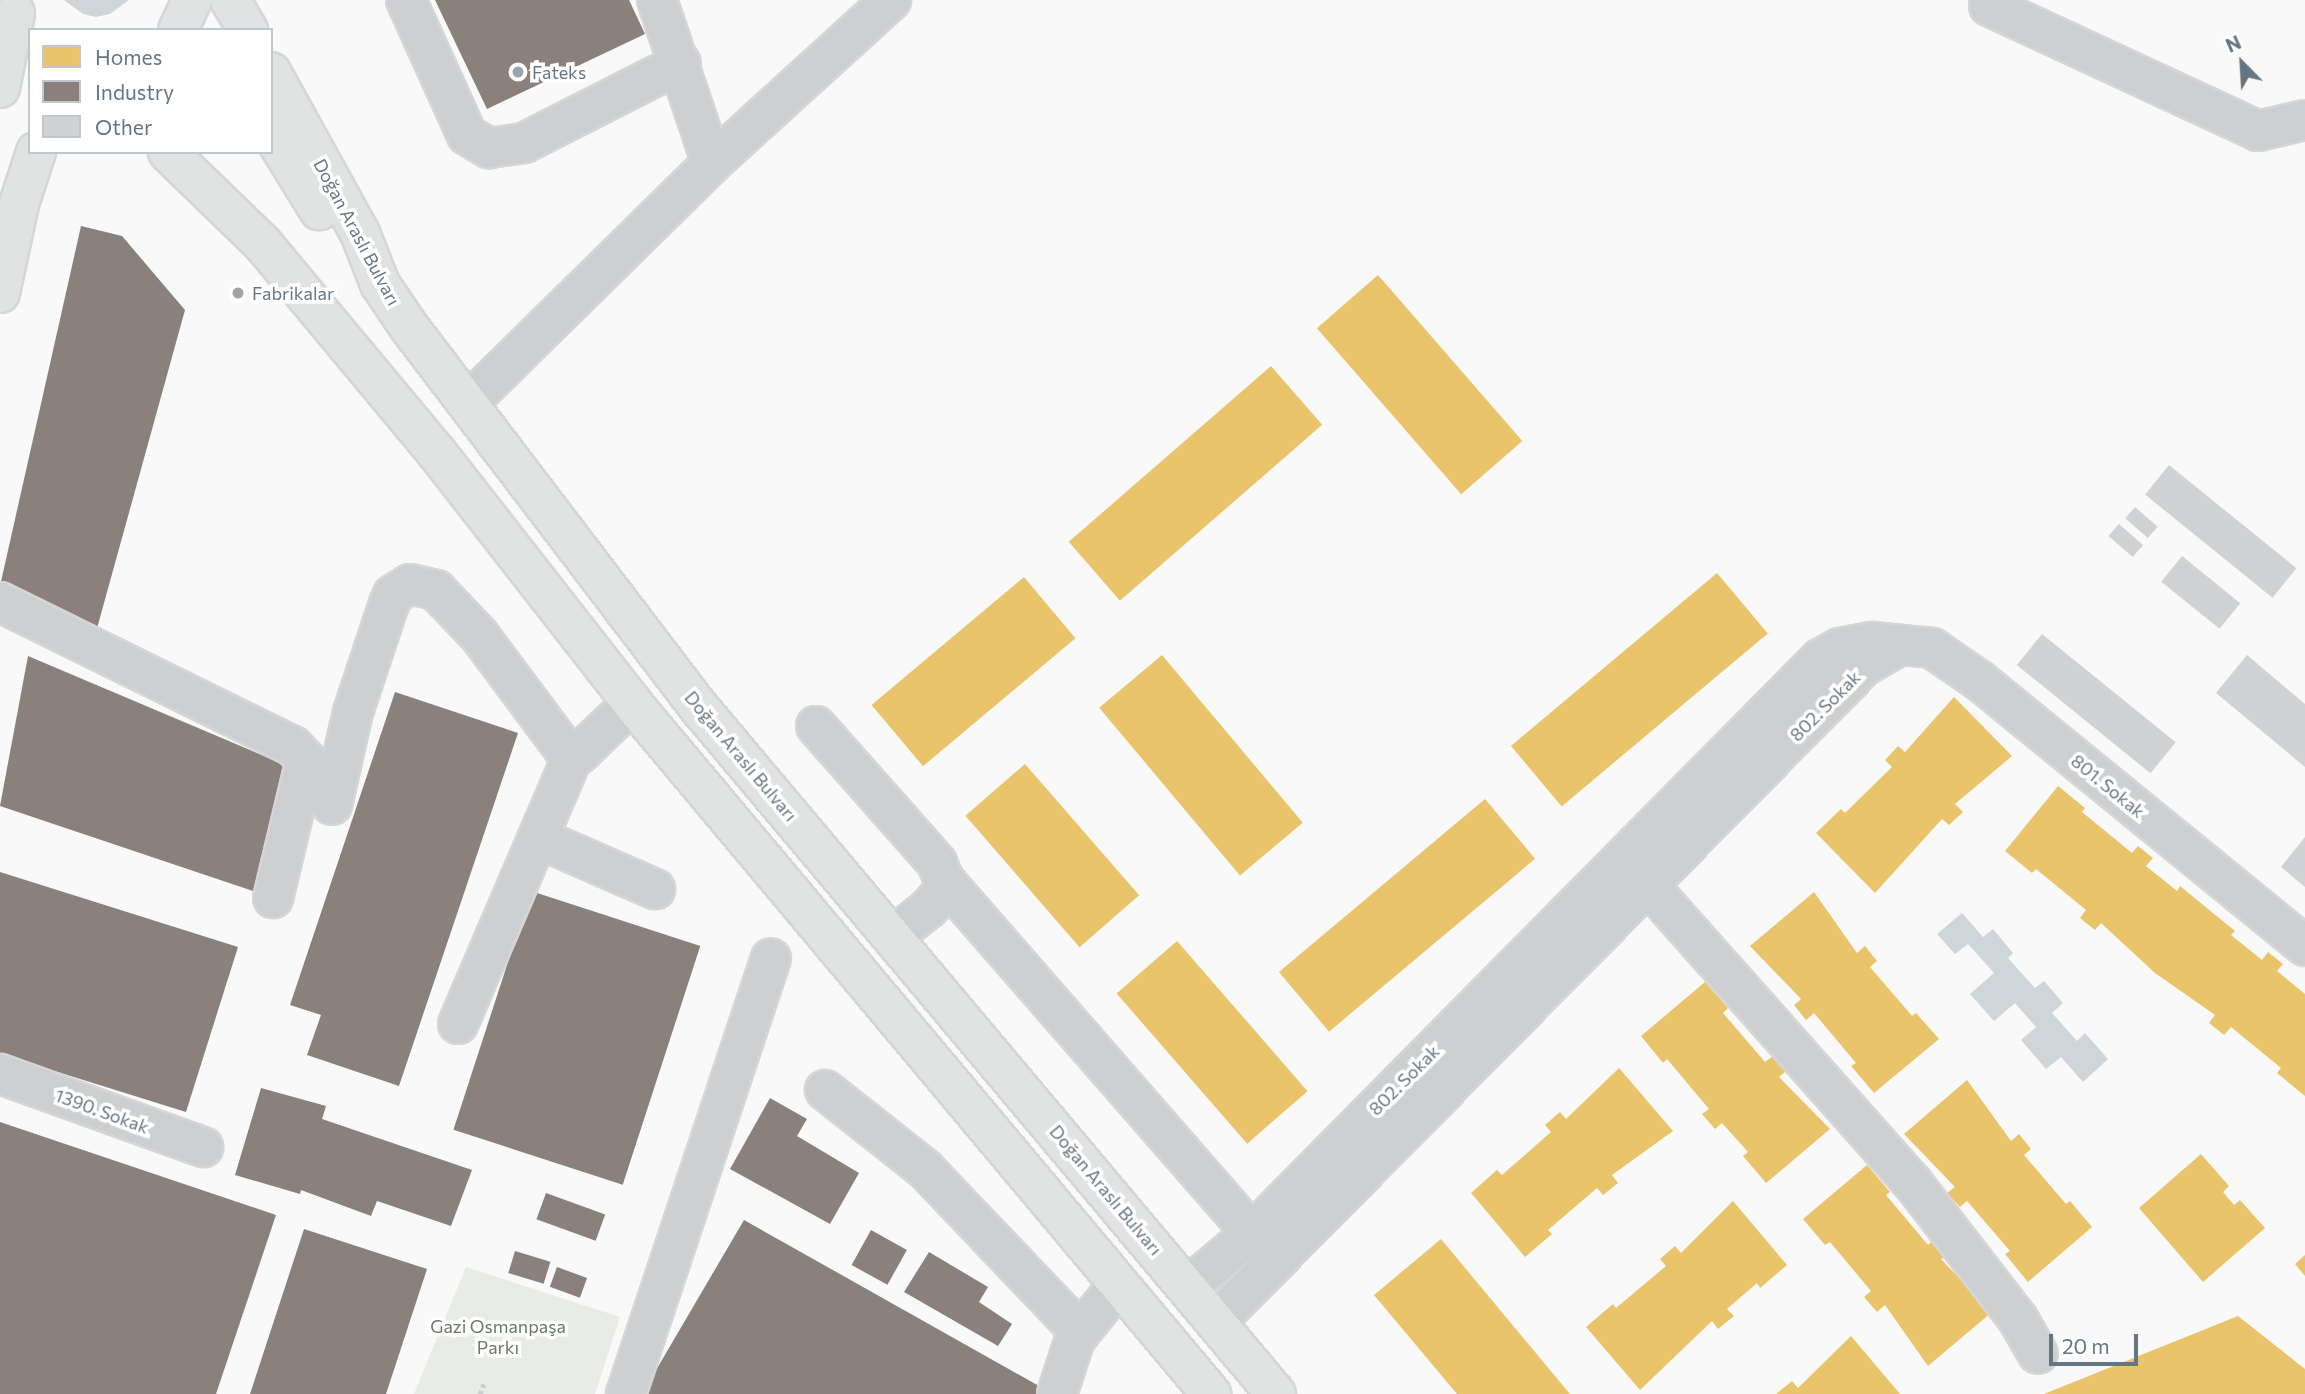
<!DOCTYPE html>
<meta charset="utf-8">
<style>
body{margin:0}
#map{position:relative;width:2305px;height:1394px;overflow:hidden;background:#f9f9f9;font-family:Commissioner,sans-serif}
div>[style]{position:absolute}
.green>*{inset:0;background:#e8ebe6}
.water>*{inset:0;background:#ced6d9}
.homes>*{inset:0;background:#e9c46a;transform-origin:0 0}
.industry>*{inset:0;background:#8a817c;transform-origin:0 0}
.building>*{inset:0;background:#d0d2d3;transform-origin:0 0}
.path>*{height:4.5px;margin-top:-2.25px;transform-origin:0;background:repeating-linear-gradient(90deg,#cbcccd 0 3.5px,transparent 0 7px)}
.roads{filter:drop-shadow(2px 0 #d5d6d7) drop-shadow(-2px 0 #d5d6d7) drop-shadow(0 2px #d5d6d7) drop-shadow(0 -2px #d5d6d7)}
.minor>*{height:38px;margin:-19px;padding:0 19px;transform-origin:19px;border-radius:19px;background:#cecfd0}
.major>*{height:38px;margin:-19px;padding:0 19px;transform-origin:19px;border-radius:19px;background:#e1e2e2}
.dots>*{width:19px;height:19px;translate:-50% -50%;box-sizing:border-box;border:4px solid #fff;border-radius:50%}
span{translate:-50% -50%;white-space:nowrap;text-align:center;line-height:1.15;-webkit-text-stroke:7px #fff;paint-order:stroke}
.poi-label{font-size:18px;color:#657683}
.left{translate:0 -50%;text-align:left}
.street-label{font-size:18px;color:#657683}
.park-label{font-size:18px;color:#687a64}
.legend{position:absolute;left:28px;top:28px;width:245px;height:126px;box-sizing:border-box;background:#fff;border:2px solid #c1c8cd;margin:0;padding:9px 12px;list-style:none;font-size:21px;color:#657683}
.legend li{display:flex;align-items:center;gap:14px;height:35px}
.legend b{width:35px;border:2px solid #c1c8cd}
.north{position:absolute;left:2207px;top:28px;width:70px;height:70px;-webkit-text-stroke:5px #fff;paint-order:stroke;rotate:336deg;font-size:19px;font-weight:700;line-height:28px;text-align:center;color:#657683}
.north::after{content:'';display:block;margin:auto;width:24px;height:32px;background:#657683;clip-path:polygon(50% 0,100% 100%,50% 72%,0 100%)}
.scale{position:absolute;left:2049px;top:1334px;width:89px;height:32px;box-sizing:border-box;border:4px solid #657683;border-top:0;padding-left:9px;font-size:21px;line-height:24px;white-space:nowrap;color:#657683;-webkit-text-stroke:5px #fff;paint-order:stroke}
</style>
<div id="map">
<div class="green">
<i style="clip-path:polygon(466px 1267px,620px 1317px,595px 1394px,414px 1394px)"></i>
</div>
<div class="water">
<i style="clip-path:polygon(64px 0,129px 0,110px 14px,96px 17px,83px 14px)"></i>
<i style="clip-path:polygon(1962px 913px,1983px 937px,1993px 929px,2013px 953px,2008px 958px,2035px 988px,2044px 981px,2063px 1003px,2052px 1013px,2077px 1041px,2085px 1033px,2108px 1059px,2083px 1082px,2061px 1057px,2046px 1069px,2021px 1040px,2036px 1027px,2015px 1003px,1994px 1021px,1970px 994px,1994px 973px,1968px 944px,1955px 954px,1937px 934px)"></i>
</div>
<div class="homes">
<i style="left:1378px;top:275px;width:220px;height:81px;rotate:49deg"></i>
<i style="left:1271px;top:366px;width:78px;height:268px;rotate:49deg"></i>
<i style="left:1717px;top:573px;width:79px;height:269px;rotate:50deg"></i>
<i style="left:1024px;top:577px;width:80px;height:199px;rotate:50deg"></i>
<i style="left:1162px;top:655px;width:219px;height:82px;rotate:50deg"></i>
<i style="clip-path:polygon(1954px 697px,2012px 756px,1955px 804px,1963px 812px,1949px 825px,1942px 819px,1875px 893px,1816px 833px,1841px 809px,1845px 813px,1892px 767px,1885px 760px,1898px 746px,1905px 752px)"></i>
<i style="left:1025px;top:764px;width:174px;height:79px;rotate:49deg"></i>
<i style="clip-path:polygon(2058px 786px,2085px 808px,2082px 812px,2132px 853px,2138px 846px,2153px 858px,2146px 866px,2177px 891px,2180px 886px,2235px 931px,2231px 935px,2262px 960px,2268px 952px,2283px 964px,2277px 971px,2305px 994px,2305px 1096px,2277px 1073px,2281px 1068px,2231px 1027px,2224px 1035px,2209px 1023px,2215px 1015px,2155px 973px,2101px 923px,2095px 930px,2080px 918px,2086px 910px,2036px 869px,2032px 873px,2005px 851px)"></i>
<i style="left:1485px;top:799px;width:78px;height:269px;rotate:50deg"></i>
<i style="clip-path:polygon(1814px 892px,1857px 953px,1865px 946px,1877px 961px,1870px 967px,1912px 1016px,1916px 1013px,1939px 1039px,1874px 1093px,1851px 1066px,1856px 1063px,1814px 1013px,1806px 1020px,1794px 1005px,1801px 999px,1750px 946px)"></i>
<i style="left:1177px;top:941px;width:199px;height:80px;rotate:49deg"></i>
<i style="clip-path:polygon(1705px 982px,1728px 1008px,1723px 1013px,1765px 1062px,1773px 1056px,1786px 1071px,1779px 1077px,1830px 1129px,1766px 1183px,1743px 1156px,1748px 1152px,1722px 1123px,1715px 1129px,1702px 1114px,1709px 1109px,1667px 1059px,1663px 1063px,1641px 1036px)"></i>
<i style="clip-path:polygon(1619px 1068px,1673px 1131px,1612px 1175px,1618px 1183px,1603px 1195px,1597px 1188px,1548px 1230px,1552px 1234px,1525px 1257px,1471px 1193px,1497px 1170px,1502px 1175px,1551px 1132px,1545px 1125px,1560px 1112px,1566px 1119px)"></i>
<i style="clip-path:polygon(1967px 1080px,2011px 1141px,2019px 1134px,2031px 1149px,2024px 1155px,2066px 1204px,2070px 1201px,2092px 1227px,2028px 1282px,2005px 1254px,2010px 1251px,1967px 1201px,1960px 1207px,1947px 1193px,1955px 1187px,1904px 1134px)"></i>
<i style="clip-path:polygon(2201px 1154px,2229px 1186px,2223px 1192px,2234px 1205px,2240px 1200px,2265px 1228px,2203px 1282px,2139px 1208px)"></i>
<i style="clip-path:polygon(1867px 1165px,1890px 1192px,1886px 1195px,1928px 1245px,1935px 1238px,1948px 1253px,1941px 1259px,1992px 1312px,1928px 1366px,1885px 1305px,1877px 1312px,1864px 1297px,1871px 1291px,1830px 1242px,1825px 1245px,1803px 1219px)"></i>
<i style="clip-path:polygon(1733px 1201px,1787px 1265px,1760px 1288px,1757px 1283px,1727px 1309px,1734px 1316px,1718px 1329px,1712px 1321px,1640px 1390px,1586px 1327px,1613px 1304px,1616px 1308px,1666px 1266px,1660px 1259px,1675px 1246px,1681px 1253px)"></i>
<i style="clip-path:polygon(1441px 1239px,1570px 1394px,1457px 1394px,1374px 1295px)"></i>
<i style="clip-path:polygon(2305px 1255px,2305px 1276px,2295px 1264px)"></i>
<i style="clip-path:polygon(2238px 1316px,2305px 1369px,2305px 1394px,2044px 1394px)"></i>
<i style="clip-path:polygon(1851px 1336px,1900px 1394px,1776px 1394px,1792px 1381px,1798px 1388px)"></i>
</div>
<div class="industry">
<i style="clip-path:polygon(435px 0,629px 0,645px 34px,487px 109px)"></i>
<i style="clip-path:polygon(81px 226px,122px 236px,185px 310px,96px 632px,0 586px)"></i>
<i style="clip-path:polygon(28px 656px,297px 770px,259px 893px,0 806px)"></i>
<i style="clip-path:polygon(395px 692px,518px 733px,399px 1086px,307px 1055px,321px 1015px,290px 1005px)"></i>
<i style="clip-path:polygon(0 872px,238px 947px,186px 1112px,0 1054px)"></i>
<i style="left:531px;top:891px;width:178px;height:251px;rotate:18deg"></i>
<i style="clip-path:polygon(261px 1088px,326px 1106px,322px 1119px,472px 1170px,451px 1226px,377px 1201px,371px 1216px,301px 1190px,300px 1194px,235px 1175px)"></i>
<i style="clip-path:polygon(770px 1098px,807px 1119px,797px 1136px,859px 1173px,830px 1224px,730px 1169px)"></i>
<i style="clip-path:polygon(0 1122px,276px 1215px,216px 1394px,0 1394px)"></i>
<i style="left:546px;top:1193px;width:63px;height:28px;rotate:20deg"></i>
<i style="clip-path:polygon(744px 1220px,1046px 1390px,1044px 1394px,642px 1394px)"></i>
<i style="clip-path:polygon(304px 1229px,427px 1269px,386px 1394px,250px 1394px)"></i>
<i style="left:871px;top:1230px;width:41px;height:40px;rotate:29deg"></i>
<i style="left:515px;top:1251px;width:37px;height:23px;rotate:17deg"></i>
<i style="clip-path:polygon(929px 1252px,988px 1287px,979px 1302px,1012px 1324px,998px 1346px,904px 1292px)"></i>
<i style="left:557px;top:1267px;width:32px;height:21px;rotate:20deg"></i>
</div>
<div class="building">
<i style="left:2169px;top:465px;width:164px;height:38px;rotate:39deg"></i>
<i style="left:2135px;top:507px;width:30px;height:15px;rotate:41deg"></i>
<i style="left:2119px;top:524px;width:32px;height:16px;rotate:41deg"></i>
<i style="left:2182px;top:556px;width:75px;height:33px;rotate:39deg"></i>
<i style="left:2042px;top:634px;width:172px;height:40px;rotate:39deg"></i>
<i style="clip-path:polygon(2247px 655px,2305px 704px,2305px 767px,2216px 693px)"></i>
<i style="clip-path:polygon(2305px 837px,2305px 887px,2281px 867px)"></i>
</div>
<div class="path">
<i style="left:480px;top:1394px;width:12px;rotate:-70deg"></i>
</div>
<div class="roads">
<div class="minor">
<i style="left:406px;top:0;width:148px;rotate:65.7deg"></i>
<i style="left:467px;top:135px;width:26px;rotate:31deg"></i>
<i style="left:489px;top:148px;width:35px;rotate:-8deg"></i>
<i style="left:524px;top:143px;width:176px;rotate:-27deg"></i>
<i style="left:657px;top:0;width:172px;rotate:71.4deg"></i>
<i style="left:1989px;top:6px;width:297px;rotate:24.9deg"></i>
<i style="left:2258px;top:131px;width:48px;rotate:-13.2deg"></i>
<i style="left:469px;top:402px;width:341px;rotate:-44.5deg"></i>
<i style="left:712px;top:163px;width:242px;rotate:-42.3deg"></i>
<i style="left:0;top:602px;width:326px;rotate:26.2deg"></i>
<i style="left:293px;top:746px;width:19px;rotate:47deg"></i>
<i style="left:306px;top:760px;width:142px;rotate:103.4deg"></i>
<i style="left:816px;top:726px;width:183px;rotate:48.5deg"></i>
<i style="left:937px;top:863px;width:18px;rotate:68deg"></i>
<i style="left:944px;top:880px;width:13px;rotate:99deg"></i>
<i style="left:942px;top:893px;width:20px;rotate:131deg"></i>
<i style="left:929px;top:908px;width:45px;rotate:141.3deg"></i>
<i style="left:332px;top:805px;width:95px;rotate:-77.3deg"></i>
<i style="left:353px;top:712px;width:114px;rotate:-71.6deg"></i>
<i style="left:389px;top:604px;width:10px;rotate:-66deg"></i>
<i style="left:393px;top:595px;width:20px;rotate:-33deg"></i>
<i style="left:410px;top:584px;width:27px;rotate:13deg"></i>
<i style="left:436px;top:590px;width:62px;rotate:46.3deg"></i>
<i style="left:479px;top:635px;width:142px;rotate:53.3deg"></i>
<i style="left:564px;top:749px;width:16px;rotate:18deg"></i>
<i style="left:579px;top:754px;width:74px;rotate:-43.9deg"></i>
<i style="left:538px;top:838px;width:128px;rotate:23.6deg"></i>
<i style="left:944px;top:880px;width:468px;rotate:48.9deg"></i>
<i style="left:1648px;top:885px;width:397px;rotate:48.4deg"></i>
<i style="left:1912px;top:1182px;width:173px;rotate:52.3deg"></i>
<i style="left:2018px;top:1319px;width:40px;rotate:60.3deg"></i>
<i style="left:458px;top:1024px;width:295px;rotate:-66.8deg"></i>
<i style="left:0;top:1074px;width:216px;rotate:19.8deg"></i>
<i style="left:825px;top:1090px;width:127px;rotate:38.3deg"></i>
<i style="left:925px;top:1169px;width:225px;rotate:46.4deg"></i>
<i style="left:1188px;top:1287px;width:87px;rotate:-40.3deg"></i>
<i style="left:1254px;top:1231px;width:805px;rotate:-45.3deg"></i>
<i style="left:1820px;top:659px;width:23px;rotate:-29deg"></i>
<i style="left:1840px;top:648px;width:33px;rotate:-11deg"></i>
<i style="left:1872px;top:642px;width:60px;rotate:5.7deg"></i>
<i style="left:1932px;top:648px;width:58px;rotate:34.5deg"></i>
<i style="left:1980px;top:681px;width:419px;rotate:39.2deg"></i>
<i style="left:1216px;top:1322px;width:922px;rotate:-45.35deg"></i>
<i style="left:1864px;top:666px;width:42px;rotate:-30.3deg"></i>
<i style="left:626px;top:1394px;width:459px;rotate:-71.6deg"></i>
<i style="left:1057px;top:1394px;width:58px;rotate:-71.9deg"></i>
<i style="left:1075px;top:1339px;width:70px;rotate:-51.3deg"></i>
</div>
<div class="major">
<i style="left:230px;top:0;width:35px;rotate:59deg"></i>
<i style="left:178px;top:30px;width:33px;rotate:-65deg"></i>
<i style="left:271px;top:72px;width:184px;rotate:61.1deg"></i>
<i style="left:360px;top:233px;width:55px;rotate:68.6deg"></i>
<i style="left:380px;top:284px;width:52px;rotate:56deg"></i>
<i style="left:409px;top:327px;width:483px;rotate:52.7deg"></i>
<i style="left:702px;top:711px;width:892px;rotate:49.96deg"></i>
<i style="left:0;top:88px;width:76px;rotate:-78.5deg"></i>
<i style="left:271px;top:132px;width:92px;rotate:58.4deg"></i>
<i style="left:168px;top:152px;width:131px;rotate:44.1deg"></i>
<i style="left:262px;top:243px;width:273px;rotate:50.2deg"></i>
<i style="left:437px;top:453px;width:317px;rotate:52deg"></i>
<i style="left:632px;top:703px;width:902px;rotate:50.04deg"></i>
<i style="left:0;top:293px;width:91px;rotate:-77.9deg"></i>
<i style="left:19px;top:204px;width:55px;rotate:-71.9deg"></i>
</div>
</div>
<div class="dots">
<i style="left:518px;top:72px;background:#99a4ac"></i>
<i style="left:238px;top:293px;background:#99a4ac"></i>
</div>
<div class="poi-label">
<span class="left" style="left:532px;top:72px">Fateks</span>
<span class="left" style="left:252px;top:293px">Fabrikalar</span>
</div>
<div class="street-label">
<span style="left:357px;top:232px;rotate:62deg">Doğan Araslı Bulvarı</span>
<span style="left:1825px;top:706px;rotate:-45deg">802. Sokak</span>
<span style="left:741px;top:756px;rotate:50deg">Doğan Araslı Bulvarı</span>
<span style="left:2108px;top:786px;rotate:39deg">801. Sokak</span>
<span style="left:1404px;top:1080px;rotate:-45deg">802. Sokak</span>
<span style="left:102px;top:1111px;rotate:20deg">1390. Sokak</span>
<span style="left:1106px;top:1190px;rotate:50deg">Doğan Araslı Bulvarı</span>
</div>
<div class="park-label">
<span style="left:498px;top:1337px">Gazi Osmanpaşa<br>Parkı</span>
</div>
<ul class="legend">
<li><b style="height:19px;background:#e9c46a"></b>Homes</li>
<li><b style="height:19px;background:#8a817c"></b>Industry</li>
<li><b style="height:19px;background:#d0d2d3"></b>Other</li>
</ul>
<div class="north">N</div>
<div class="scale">20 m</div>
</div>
